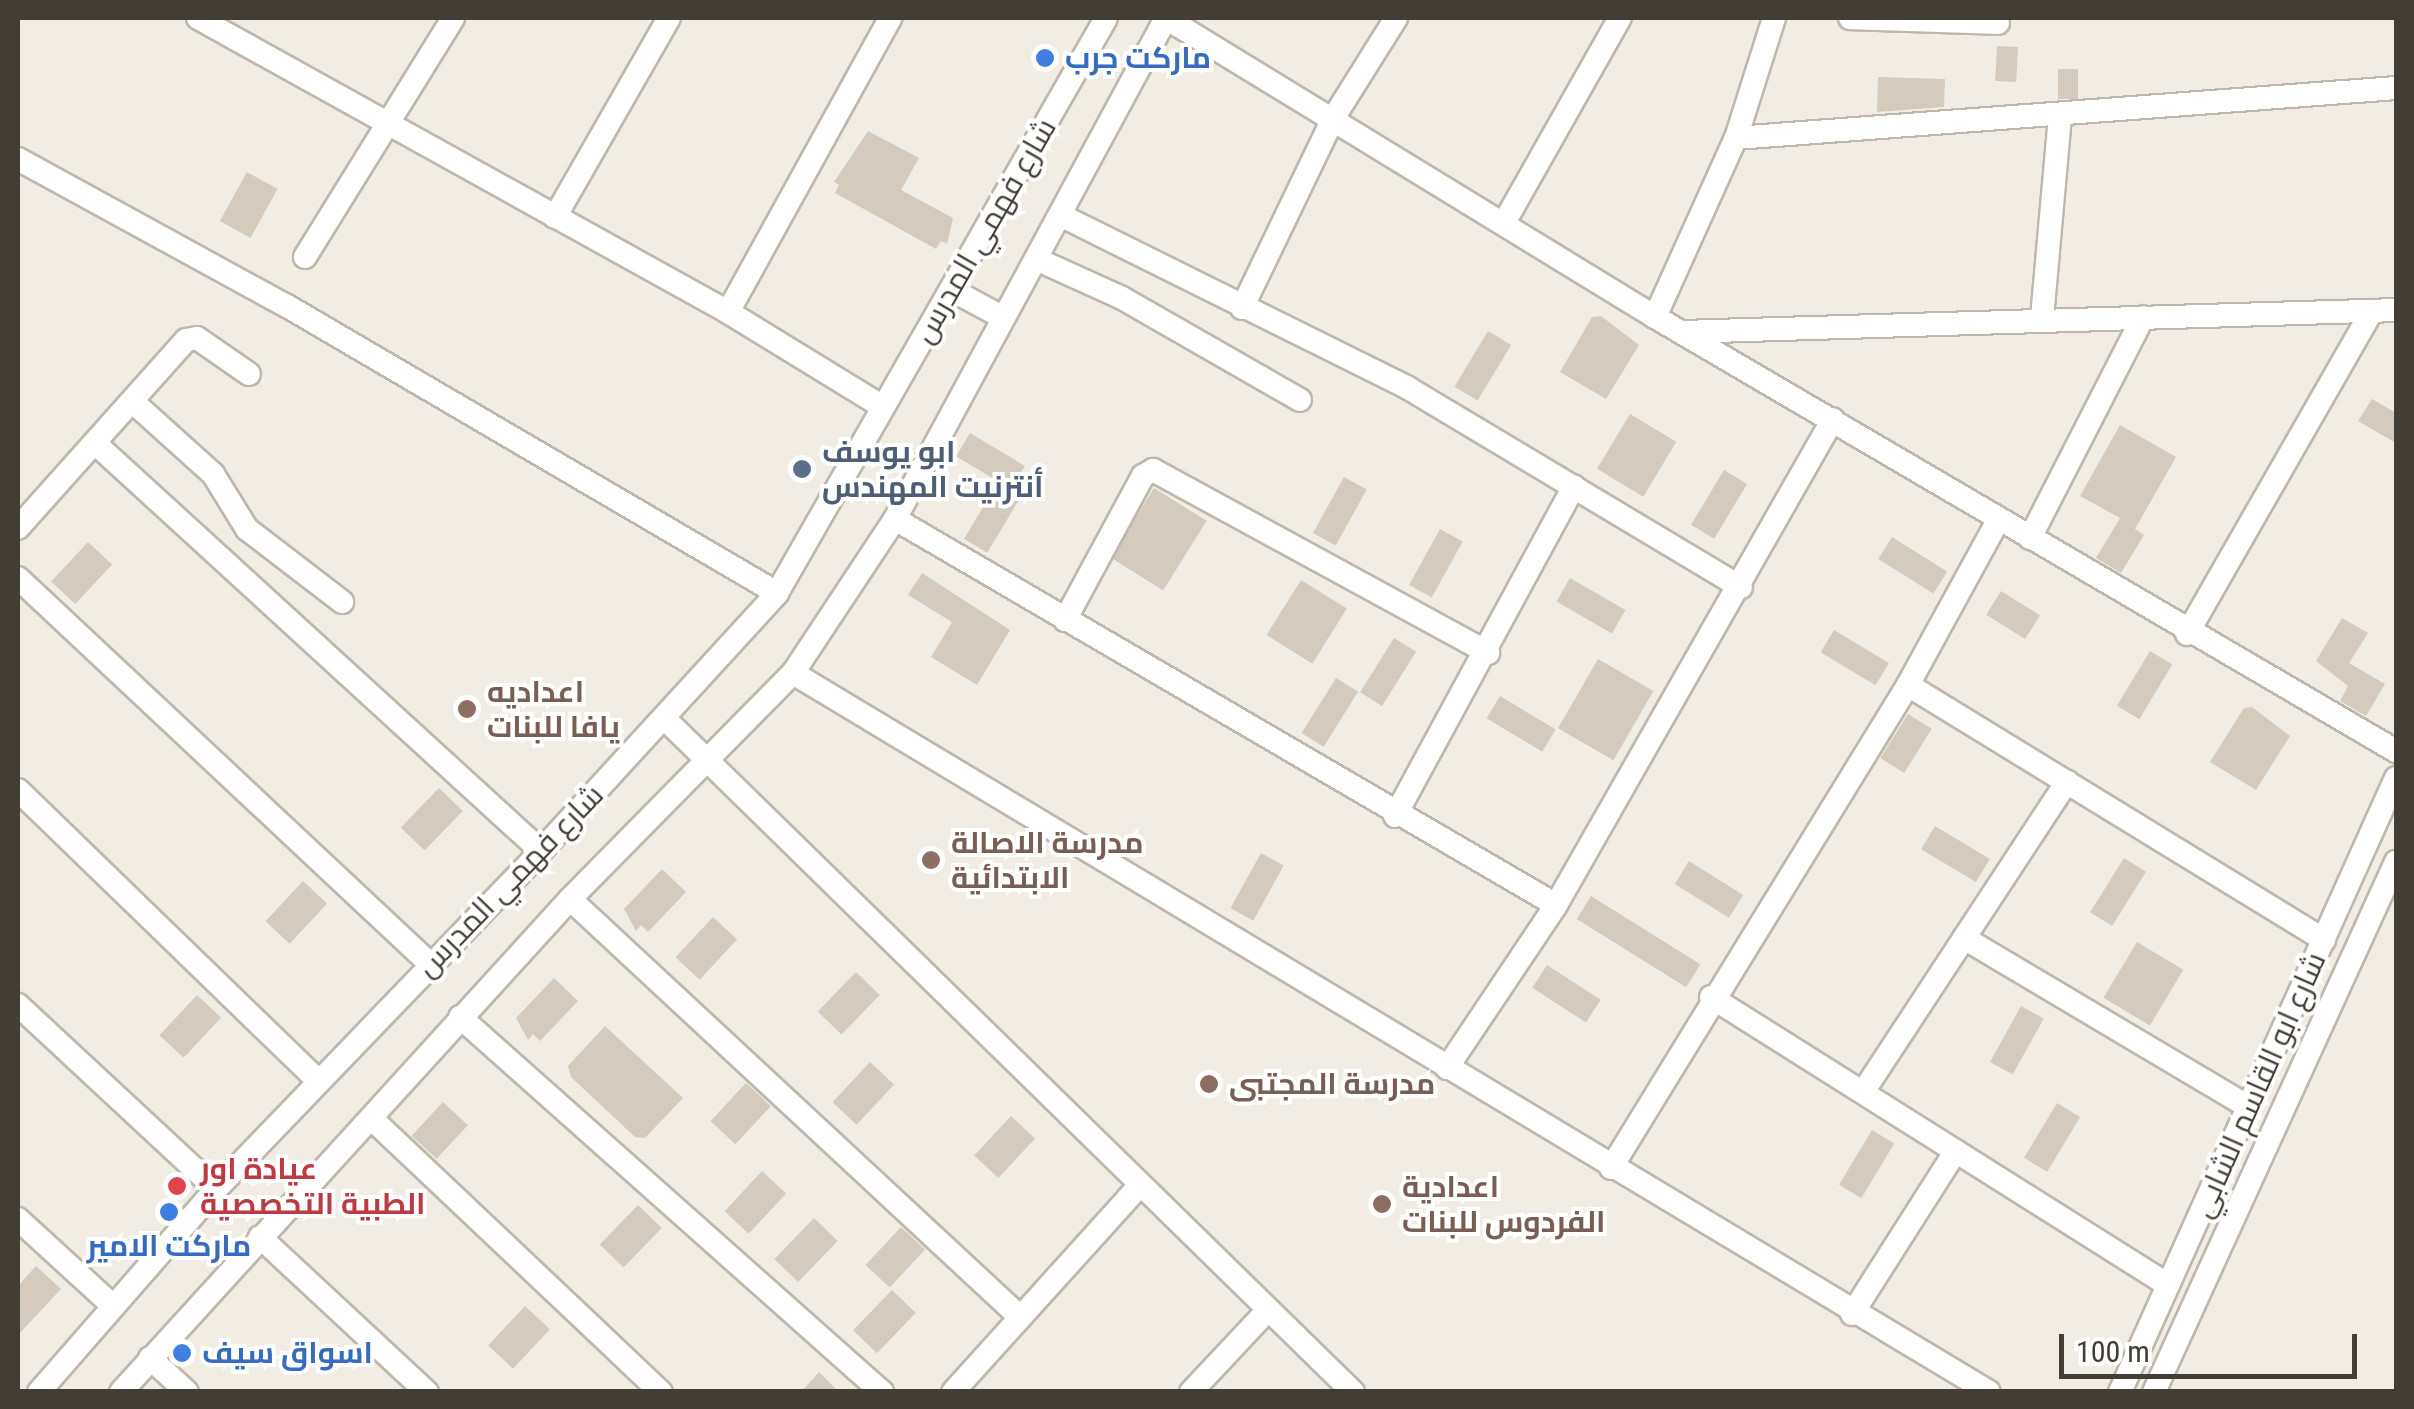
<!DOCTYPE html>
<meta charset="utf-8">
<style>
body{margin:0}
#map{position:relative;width:2414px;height:1409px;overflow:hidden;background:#f1ede5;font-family:"Roboto Condensed",Cairo,sans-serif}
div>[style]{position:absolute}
.building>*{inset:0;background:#d4cbbe;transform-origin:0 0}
.roads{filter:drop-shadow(2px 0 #beb7ab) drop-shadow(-2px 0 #beb7ab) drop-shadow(0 2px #beb7ab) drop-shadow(0 -2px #beb7ab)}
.minor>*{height:22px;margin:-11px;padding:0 11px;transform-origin:11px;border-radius:11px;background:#fff}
.dots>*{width:28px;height:28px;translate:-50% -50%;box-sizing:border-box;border:5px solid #fff;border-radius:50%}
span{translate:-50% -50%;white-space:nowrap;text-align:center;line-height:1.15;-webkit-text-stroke:8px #fff;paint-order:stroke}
.shop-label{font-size:30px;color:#366cbe;font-weight:700}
.left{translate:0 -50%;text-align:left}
.street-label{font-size:30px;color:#423d35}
.service-label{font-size:30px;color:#4e5e75;font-weight:700}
.education-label{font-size:30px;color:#785e54;font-weight:700}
.health-label{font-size:30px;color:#be3a42;font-weight:700}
.frame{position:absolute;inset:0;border:20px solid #423d35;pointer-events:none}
.scale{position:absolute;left:2059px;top:1334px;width:298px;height:45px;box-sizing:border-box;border:5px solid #423d35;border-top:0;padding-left:12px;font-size:30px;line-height:35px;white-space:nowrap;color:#423d35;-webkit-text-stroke:8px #fff;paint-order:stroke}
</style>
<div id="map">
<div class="building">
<i style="left:1997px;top:46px;width:21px;height:35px;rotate:3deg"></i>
<i style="left:2058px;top:69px;width:20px;height:30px"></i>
<i style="clip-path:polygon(1878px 77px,1945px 79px,1944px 107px,1877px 112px)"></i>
<i style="clip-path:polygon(868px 131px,919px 158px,901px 190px,953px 218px,947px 244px,941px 241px,936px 249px,835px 193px,839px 185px,834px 182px)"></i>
<i style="left:247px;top:172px;width:35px;height:56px;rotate:29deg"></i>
<i style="clip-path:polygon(1601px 316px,1639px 345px,1606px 399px,1560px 372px,1592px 317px)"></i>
<i style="left:1488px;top:331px;width:27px;height:65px;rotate:31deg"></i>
<i style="clip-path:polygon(2372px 399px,2396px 413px,2396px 443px,2358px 421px)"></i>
<i style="left:1630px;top:414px;width:54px;height:64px;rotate:31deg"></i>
<i style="clip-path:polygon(2120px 425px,2176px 457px,2135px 529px,2144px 535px,2121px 573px,2096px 558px,2120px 518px,2080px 496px)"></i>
<i style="left:970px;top:433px;width:64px;height:27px;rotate:31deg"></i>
<i style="left:1724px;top:470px;width:27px;height:64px;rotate:31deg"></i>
<i style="left:1344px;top:477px;width:26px;height:64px;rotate:29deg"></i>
<i style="left:997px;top:484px;width:27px;height:64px;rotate:31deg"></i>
<i style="left:1154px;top:488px;width:62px;height:82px;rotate:32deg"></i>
<i style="left:1440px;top:529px;width:26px;height:64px;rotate:29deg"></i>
<i style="left:1892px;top:537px;width:65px;height:26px;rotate:32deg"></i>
<i style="left:88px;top:542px;width:33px;height:54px;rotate:43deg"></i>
<i style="clip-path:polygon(922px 573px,1010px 630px,977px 685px,931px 657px,952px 622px,908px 595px)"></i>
<i style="left:1570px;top:578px;width:64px;height:27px;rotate:30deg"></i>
<i style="left:1301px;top:580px;width:54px;height:65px;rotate:32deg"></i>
<i style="left:2001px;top:591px;width:46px;height:28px;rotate:32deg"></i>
<i style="clip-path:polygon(2342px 618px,2368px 633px,2349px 663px,2385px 684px,2366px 716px,2340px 701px,2348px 686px,2316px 661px)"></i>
<i style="left:1834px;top:630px;width:64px;height:26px;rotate:31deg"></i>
<i style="left:1394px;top:638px;width:26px;height:64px;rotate:32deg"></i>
<i style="left:2150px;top:651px;width:26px;height:64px;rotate:31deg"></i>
<i style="left:1598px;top:659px;width:64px;height:80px;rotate:30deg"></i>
<i style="left:1336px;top:678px;width:26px;height:65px;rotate:32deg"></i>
<i style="left:1500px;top:696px;width:65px;height:26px;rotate:31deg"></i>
<i style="clip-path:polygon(2252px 707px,2290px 736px,2256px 790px,2210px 762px,2244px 708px)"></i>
<i style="left:1908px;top:714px;width:28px;height:52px;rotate:32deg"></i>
<i style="left:439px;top:788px;width:33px;height:55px;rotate:44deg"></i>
<i style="left:1935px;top:826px;width:64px;height:27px;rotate:31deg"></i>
<i style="left:1261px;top:853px;width:26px;height:63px;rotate:29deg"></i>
<i style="left:2124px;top:858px;width:26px;height:64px;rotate:32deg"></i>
<i style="left:1689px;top:861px;width:64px;height:27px;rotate:32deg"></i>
<i style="clip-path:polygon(662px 869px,686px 892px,648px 932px,641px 925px,636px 931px,624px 909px)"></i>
<i style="left:303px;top:881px;width:33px;height:55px;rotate:43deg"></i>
<i style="left:1591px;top:896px;width:129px;height:27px;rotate:32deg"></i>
<i style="left:713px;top:917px;width:33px;height:55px;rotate:43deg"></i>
<i style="left:2137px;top:942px;width:54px;height:65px;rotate:31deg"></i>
<i style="left:1547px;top:965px;width:64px;height:27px;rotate:33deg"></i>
<i style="left:856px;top:972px;width:33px;height:55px;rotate:44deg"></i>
<i style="clip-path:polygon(554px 978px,578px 1001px,540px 1041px,533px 1034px,528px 1040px,516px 1018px)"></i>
<i style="left:197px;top:995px;width:33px;height:55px;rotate:43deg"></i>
<i style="left:2021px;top:1006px;width:26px;height:64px;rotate:29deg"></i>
<i style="clip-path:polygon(605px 1026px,683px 1098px,645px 1138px,635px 1137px,571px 1077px,568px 1066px)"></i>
<i style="left:870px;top:1062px;width:33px;height:55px;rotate:43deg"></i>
<i style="left:746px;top:1083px;width:34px;height:52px;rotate:43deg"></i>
<i style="left:443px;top:1102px;width:34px;height:46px;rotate:43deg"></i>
<i style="left:2057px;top:1103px;width:27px;height:64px;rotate:31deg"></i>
<i style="left:1011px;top:1116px;width:33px;height:54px;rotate:43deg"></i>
<i style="left:1872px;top:1130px;width:26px;height:64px;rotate:31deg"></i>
<i style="left:762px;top:1171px;width:33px;height:55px;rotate:43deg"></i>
<i style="left:638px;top:1205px;width:33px;height:55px;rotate:44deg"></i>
<i style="left:814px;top:1218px;width:33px;height:57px;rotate:44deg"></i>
<i style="left:901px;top:1227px;width:33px;height:52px;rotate:43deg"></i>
<i style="clip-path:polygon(36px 1266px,61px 1289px,18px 1335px,18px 1286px)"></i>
<i style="left:892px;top:1290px;width:33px;height:56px;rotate:44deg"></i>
<i style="left:525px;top:1306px;width:34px;height:54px;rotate:43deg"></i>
<i style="clip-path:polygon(819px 1372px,839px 1392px,801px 1392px)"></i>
</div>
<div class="roads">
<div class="minor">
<i style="left:198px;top:18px;width:606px;rotate:29.02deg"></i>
<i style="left:728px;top:312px;width:182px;rotate:31.5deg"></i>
<i style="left:1166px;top:18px;width:573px;rotate:31.44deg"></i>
<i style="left:1655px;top:317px;width:859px;rotate:30.36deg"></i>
<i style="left:1850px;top:18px;width:148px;rotate:1.9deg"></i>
<i style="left:1736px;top:138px;width:662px;rotate:-4.33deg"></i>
<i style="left:18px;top:159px;width:307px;rotate:28.7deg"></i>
<i style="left:287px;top:306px;width:568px;rotate:30.36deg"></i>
<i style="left:1062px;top:216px;width:386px;rotate:26.4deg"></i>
<i style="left:1408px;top:388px;width:388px;rotate:30.9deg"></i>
<i style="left:555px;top:217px;width:229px;rotate:-60.2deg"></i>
<i style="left:1505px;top:221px;width:233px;rotate:-60.5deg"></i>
<i style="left:305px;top:257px;width:281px;rotate:-58.2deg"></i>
<i style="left:1036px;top:259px;width:94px;rotate:24.4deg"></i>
<i style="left:1122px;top:298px;width:205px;rotate:29.8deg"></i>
<i style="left:952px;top:290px;width:57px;rotate:28.4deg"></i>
<i style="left:1242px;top:308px;width:212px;rotate:-64.3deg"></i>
<i style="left:1334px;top:117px;width:117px;rotate:-57.9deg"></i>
<i style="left:728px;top:312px;width:336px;rotate:-61.1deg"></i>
<i style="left:1655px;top:317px;width:196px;rotate:-65.7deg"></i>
<i style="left:1736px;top:138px;width:126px;rotate:-72.4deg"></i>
<i style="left:2042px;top:318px;width:203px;rotate:-84.9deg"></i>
<i style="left:1682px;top:332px;width:714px;rotate:-1.76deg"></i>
<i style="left:133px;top:402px;width:108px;rotate:42deg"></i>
<i style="left:213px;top:474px;width:65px;rotate:58.3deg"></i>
<i style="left:247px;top:529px;width:120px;rotate:37.5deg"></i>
<i style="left:97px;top:445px;width:602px;rotate:42.44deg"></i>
<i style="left:895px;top:519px;width:765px;rotate:30.28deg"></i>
<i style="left:18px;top:528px;width:252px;rotate:-48.2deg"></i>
<i style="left:186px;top:340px;width:11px;rotate:-10deg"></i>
<i style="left:197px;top:338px;width:63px;rotate:34.7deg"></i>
<i style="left:2030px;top:538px;width:248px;rotate:-62.9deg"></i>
<i style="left:18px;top:578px;width:565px;rotate:43.13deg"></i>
<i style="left:1065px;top:620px;width:164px;rotate:-61.6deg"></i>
<i style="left:1143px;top:476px;width:12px;rotate:-31deg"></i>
<i style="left:1153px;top:470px;width:382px;rotate:28.6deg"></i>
<i style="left:2187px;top:634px;width:372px;rotate:-60.2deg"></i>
<i style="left:793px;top:673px;width:1395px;rotate:31.01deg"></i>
<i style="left:1908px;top:685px;width:488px;rotate:31.5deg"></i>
<i style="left:664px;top:718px;width:964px;rotate:44.37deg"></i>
<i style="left:18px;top:790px;width:417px;rotate:44.1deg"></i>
<i style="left:1395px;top:816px;width:375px;rotate:-61.5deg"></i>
<i style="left:570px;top:899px;width:614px;rotate:42.89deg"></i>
<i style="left:1964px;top:938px;width:331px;rotate:30.7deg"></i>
<i style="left:1711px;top:997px;width:540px;rotate:32.22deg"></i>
<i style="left:18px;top:1005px;width:270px;rotate:42.9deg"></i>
<i style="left:460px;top:1017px;width:565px;rotate:41.63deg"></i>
<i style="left:1447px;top:1068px;width:196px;rotate:-56.2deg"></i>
<i style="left:1556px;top:905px;width:559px;rotate:-60.32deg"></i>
<i style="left:1865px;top:1089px;width:368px;rotate:-56.7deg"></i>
<i style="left:371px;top:1118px;width:399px;rotate:43.4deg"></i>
<i style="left:1611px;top:1168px;width:567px;rotate:-58.41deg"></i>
<i style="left:1908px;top:685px;width:189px;rotate:-61.3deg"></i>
<i style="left:18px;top:1219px;width:127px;rotate:42.5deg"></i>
<i style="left:260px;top:1237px;width:228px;rotate:42.9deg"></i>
<i style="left:1852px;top:1314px;width:193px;rotate:-57.5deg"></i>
<i style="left:150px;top:1358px;width:50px;rotate:42.6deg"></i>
<i style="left:39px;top:1392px;width:269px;rotate:-48.9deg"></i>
<i style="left:216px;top:1189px;width:469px;rotate:-46.1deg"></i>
<i style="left:541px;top:851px;width:350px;rotate:-47.5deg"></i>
<i style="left:777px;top:593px;width:662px;rotate:-60.22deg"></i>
<i style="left:121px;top:1392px;width:667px;rotate:-47.67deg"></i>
<i style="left:570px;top:899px;width:317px;rotate:-45.4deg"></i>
<i style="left:793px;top:673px;width:185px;rotate:-56.5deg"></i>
<i style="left:895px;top:519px;width:570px;rotate:-61.59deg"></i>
<i style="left:953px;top:1392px;width:278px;rotate:-47.9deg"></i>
<i style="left:1191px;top:1392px;width:111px;rotate:-46.8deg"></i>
<i style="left:2120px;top:1392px;width:673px;rotate:-65.8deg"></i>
<i style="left:2154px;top:1392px;width:583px;rotate:-65.46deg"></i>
</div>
</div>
<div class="dots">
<i style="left:1045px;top:58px;background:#3f7fe0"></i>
<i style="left:802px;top:469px;background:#5c6f8a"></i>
<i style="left:467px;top:709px;background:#8d6e63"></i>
<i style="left:931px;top:860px;background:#8d6e63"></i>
<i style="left:1209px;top:1084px;background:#8d6e63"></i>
<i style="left:177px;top:1186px;background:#e0444e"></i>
<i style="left:1382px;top:1204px;background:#8d6e63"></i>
<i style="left:169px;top:1212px;background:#3f7fe0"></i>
<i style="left:182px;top:1353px;background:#3f7fe0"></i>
</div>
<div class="shop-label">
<span class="left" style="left:1065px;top:58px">ماركت جرب</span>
<span style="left:169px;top:1246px">ماركت الامير</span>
<span class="left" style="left:202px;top:1353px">اسواق سيف</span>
</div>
<div class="street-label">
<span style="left:985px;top:231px;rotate:-60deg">شارع فهمي المدرس</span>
<span style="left:510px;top:881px;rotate:-46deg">شارع فهمي المدرس</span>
<span style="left:2259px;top:1085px;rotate:-66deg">شارع ابو القاسم الشابي</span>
</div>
<div class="service-label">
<span class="left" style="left:822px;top:469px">ابو يوسف<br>أنترنيت المهندس</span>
</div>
<div class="education-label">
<span class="left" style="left:487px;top:709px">اعداديه<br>يافا للبنات</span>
<span class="left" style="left:951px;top:860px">مدرسة الاصالة<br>الابتدائية</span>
<span class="left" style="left:1229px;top:1084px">مدرسة المجتبى</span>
<span class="left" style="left:1402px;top:1204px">اعدادية<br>الفردوس للبنات</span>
</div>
<div class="health-label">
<span class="left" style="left:200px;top:1186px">عيادة اور<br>الطبية التخصصية</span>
</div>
<div class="frame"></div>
<div class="scale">100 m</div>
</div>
